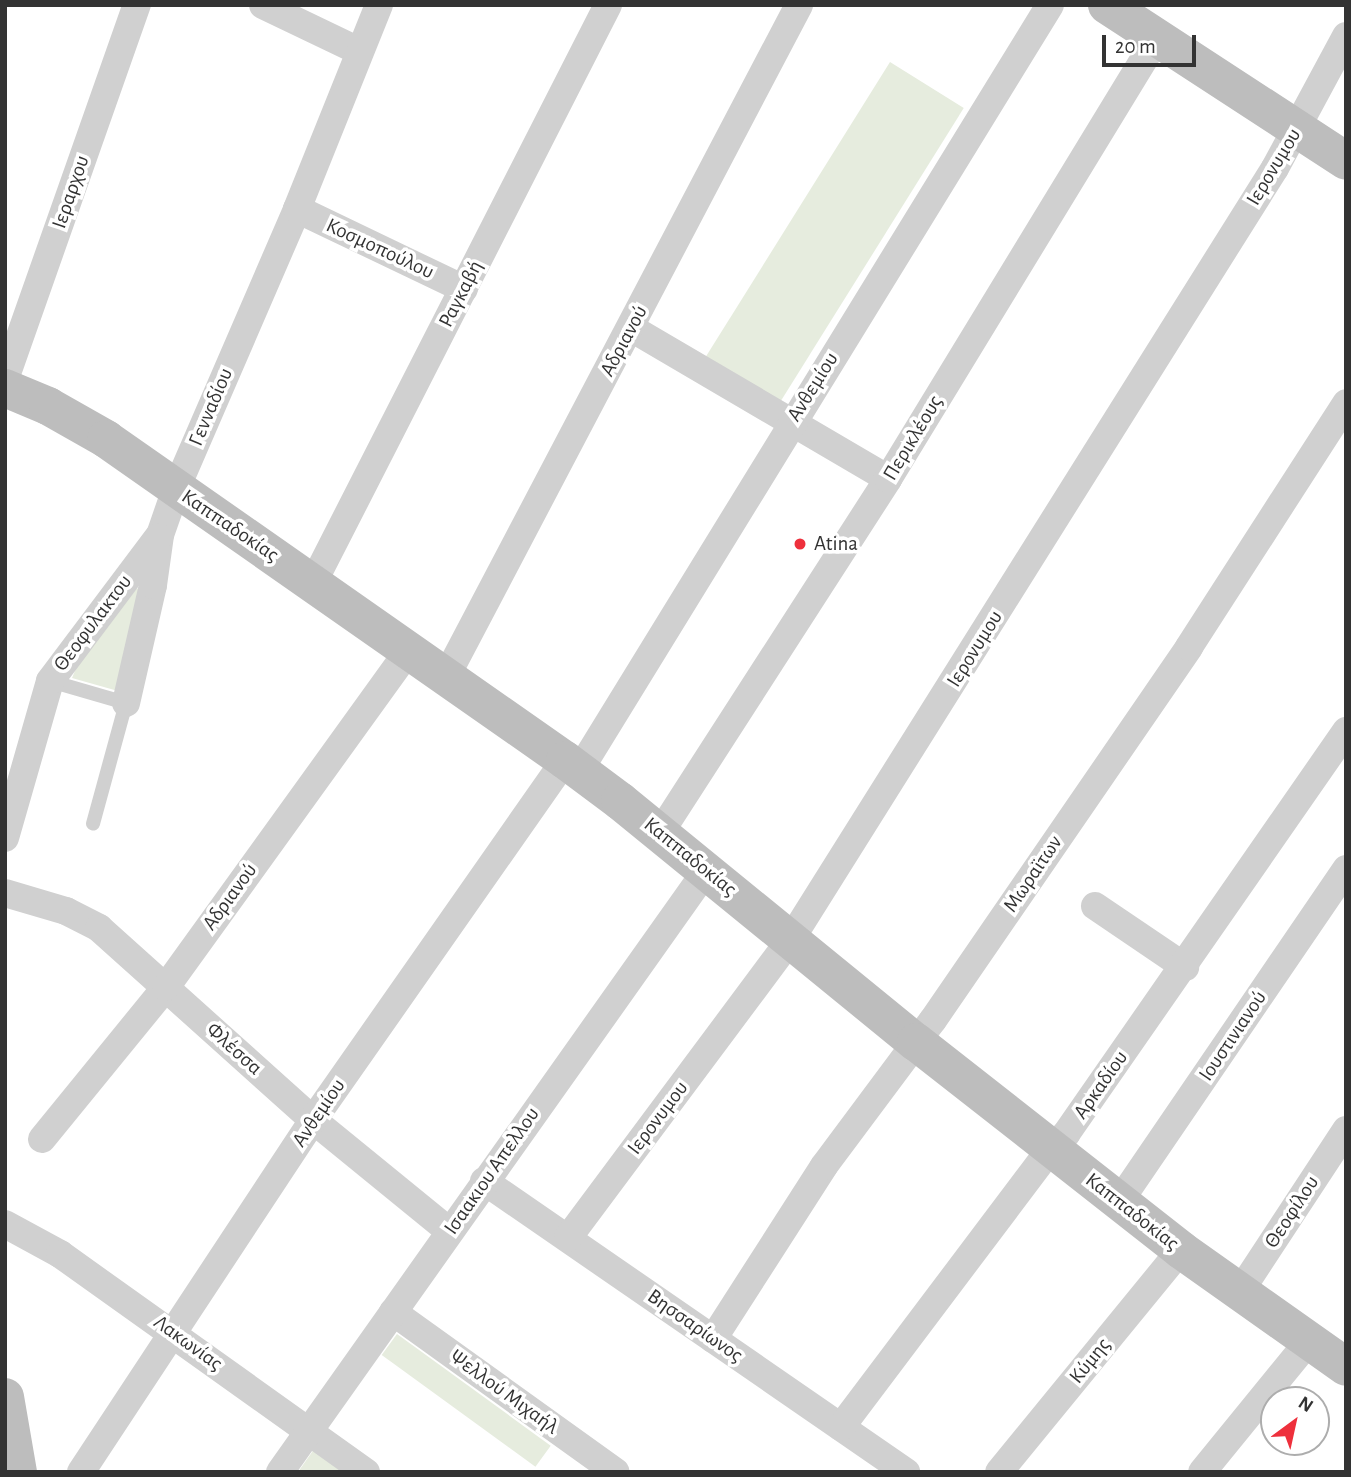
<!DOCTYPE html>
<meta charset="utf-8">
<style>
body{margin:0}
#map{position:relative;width:1351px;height:1477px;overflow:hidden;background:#fff;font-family:"Alegreya Sans",sans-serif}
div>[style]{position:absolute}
.green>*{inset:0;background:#e6ecde;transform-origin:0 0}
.lane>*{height:14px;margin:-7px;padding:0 7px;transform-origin:7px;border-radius:7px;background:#d0d0d0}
.street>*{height:28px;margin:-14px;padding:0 14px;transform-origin:14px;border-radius:14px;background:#d0d0d0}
.secondary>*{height:38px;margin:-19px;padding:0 19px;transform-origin:19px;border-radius:19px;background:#bdbdbd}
.dots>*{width:19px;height:19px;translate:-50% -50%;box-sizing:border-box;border:4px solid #fff;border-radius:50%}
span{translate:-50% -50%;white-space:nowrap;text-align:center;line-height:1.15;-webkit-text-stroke:7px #fff;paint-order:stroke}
.street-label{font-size:21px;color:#333}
.poi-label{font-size:21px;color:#333}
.left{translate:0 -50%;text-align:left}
.frame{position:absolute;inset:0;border:7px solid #333;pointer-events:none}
.north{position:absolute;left:1260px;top:1386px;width:70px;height:70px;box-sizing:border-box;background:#fff;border:2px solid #adadad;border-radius:50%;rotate:33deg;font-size:19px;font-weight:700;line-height:28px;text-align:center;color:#333}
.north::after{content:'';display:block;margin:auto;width:24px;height:32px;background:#ee303c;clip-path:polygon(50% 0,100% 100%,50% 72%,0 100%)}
.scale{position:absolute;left:1102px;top:35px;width:94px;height:32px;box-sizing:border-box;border:4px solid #333;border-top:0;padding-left:9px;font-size:21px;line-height:24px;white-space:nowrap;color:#333;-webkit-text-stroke:5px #fff;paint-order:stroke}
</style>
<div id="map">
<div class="green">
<i style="left:890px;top:62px;width:87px;height:350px;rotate:32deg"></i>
<i style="clip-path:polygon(137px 588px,140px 591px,118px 691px,72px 678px,80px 659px)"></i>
<i style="left:397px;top:1334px;width:190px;height:26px;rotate:36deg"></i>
<i style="clip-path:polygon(317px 1445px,353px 1472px,298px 1472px)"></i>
</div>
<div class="lane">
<i style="left:50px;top:681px;width:79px;rotate:16.1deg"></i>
<i style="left:126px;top:703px;width:125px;rotate:105.3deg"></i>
</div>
<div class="street">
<i style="left:263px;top:5px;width:106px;rotate:25.6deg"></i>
<i style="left:297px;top:209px;width:185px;rotate:25.6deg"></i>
<i style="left:631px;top:328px;width:298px;rotate:30.4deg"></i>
<i style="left:5px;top:379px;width:397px;rotate:-70.6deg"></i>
<i style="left:313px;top:583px;width:649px;rotate:-62.96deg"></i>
<i style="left:447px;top:675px;width:757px;rotate:-62.28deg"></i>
<i style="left:126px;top:703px;width:121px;rotate:-77.1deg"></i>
<i style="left:153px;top:585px;width:50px;rotate:-82deg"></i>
<i style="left:160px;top:535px;width:49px;rotate:-70.8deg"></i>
<i style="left:176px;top:489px;width:305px;rotate:-66.6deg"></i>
<i style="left:297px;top:209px;width:220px;rotate:-68.1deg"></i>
<i style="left:579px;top:771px;width:899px;rotate:-58.41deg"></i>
<i style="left:660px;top:833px;width:421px;rotate:-57.2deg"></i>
<i style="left:888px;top:479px;width:517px;rotate:-58.62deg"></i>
<i style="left:5px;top:838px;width:163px;rotate:-74deg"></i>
<i style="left:50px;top:681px;width:180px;rotate:-53.1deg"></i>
<i style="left:5px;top:893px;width:64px;rotate:16.4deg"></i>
<i style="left:66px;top:911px;width:37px;rotate:27deg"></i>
<i style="left:99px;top:928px;width:288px;rotate:41.9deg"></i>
<i style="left:313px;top:1120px;width:176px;rotate:39.2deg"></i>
<i style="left:1095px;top:906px;width:109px;rotate:34.1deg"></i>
<i style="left:42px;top:1139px;width:196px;rotate:-50.8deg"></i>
<i style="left:166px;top:987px;width:417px;rotate:-54.2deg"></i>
<i style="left:484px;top:1181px;width:513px;rotate:34.59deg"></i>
<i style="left:1119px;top:1202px;width:403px;rotate:-55.7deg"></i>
<i style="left:5px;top:1224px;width:63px;rotate:28.6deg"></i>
<i style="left:60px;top:1254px;width:376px;rotate:35.5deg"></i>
<i style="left:568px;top:1238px;width:373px;rotate:-53.3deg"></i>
<i style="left:791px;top:939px;width:910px;rotate:-57.88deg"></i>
<i style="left:1275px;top:168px;width:150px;rotate:-61.7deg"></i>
<i style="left:1239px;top:1293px;width:195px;rotate:-56.7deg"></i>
<i style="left:393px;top:1312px;width:274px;rotate:35.7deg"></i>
<i style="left:713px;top:1339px;width:206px;rotate:-57.3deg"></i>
<i style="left:824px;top:1166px;width:182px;rotate:-53.3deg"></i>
<i style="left:933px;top:1020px;width:452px;rotate:-55.5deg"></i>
<i style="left:1189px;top:647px;width:290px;rotate:-57.2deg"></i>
<i style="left:841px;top:1427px;width:349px;rotate:-53deg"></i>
<i style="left:1051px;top:1148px;width:21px;rotate:-43deg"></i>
<i style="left:1066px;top:1134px;width:491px;rotate:-55.2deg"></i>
<i style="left:81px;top:1472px;width:422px;rotate:-56.6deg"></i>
<i style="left:313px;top:1120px;width:439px;rotate:-55deg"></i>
<i style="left:280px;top:1472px;width:737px;rotate:-54.67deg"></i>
<i style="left:999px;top:1472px;width:287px;rotate:-50.7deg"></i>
<i style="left:1202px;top:1472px;width:169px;rotate:-50.8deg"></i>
</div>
<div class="secondary">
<i style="left:1107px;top:5px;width:285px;rotate:33.1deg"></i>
<i style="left:5px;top:388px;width:47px;rotate:22.7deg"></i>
<i style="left:48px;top:406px;width:67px;rotate:29.6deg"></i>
<i style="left:106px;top:439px;width:560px;rotate:34.97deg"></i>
<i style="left:565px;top:760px;width:69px;rotate:36.7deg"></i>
<i style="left:620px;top:801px;width:382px;rotate:39.2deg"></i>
<i style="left:916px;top:1042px;width:337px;rotate:38.1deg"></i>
<i style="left:1181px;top:1250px;width:202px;rotate:35.3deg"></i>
<i style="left:5px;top:1397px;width:76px;rotate:80.2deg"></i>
</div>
<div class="dots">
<i style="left:800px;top:544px;background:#ee303c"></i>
</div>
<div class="street-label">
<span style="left:1274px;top:167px;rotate:-59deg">Ιερονυμου</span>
<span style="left:71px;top:192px;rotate:-71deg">Ιεραρχου</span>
<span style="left:380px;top:249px;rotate:25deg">Κοσμοπούλου</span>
<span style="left:461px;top:294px;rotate:-63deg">Ραγκαβή</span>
<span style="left:624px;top:341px;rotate:-62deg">Αδριανού</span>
<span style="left:813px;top:387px;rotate:-58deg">Ανθεμίου</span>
<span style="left:211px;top:407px;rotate:-67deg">Γενναδίου</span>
<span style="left:913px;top:438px;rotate:-59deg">Περικλέους</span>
<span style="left:230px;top:526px;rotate:34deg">Καππαδοκίας</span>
<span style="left:93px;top:623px;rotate:-53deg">Θεοφυλακτου</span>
<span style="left:975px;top:649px;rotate:-58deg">Ιερονυμου</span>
<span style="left:690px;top:857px;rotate:39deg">Καππαδοκίας</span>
<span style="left:1033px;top:874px;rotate:-56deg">Μωραϊτων</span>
<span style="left:230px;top:897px;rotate:-54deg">Αδριανού</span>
<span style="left:1233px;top:1036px;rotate:-56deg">Ιουστινιανού</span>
<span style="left:234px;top:1049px;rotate:42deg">Φλέσσα</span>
<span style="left:1101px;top:1085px;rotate:-55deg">Αρκαδίου</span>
<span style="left:319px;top:1113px;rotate:-56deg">Ανθεμίου</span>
<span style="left:658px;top:1118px;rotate:-53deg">Ιερονυμου</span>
<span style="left:492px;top:1171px;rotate:-55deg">Ισαακιου Απελλου</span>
<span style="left:1132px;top:1212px;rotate:38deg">Καππαδοκίας</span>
<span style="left:1292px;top:1212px;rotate:-57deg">Θεοφίλου</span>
<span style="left:695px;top:1326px;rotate:35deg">Βησσαρίωνος</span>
<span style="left:188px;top:1343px;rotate:36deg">Λακωνίας</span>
<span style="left:1090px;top:1361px;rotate:-51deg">Κύμης</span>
<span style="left:504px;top:1392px;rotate:36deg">Ψελλού Μιχαήλ</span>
</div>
<div class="poi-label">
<span class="left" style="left:814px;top:544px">Atina</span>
</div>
<div class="frame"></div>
<div class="north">N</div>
<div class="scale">20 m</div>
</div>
